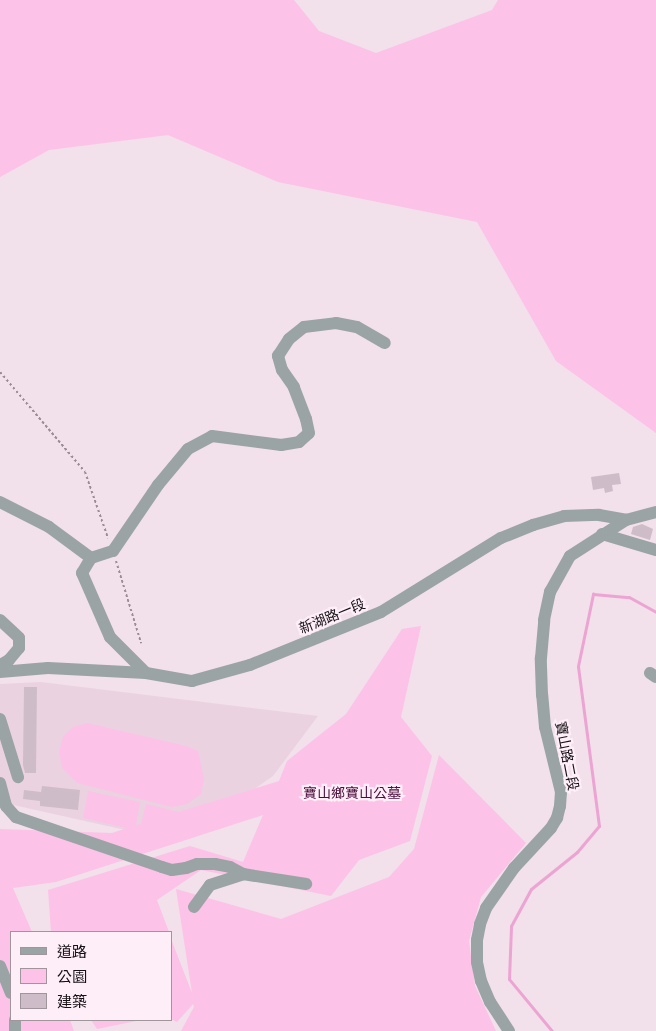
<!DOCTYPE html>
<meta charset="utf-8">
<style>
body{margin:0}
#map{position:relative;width:656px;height:1031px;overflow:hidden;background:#f2e0eb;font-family:"Public Sans","Noto Sans TC",sans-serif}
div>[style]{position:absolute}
.built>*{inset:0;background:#ebd2e1}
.green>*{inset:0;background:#fcc2e7}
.stream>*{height:3px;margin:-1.5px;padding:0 1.5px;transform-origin:1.5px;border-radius:1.5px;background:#eca4d3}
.building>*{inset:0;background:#cebdc8}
.path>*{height:2px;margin-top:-1px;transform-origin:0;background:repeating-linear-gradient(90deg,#9a8d95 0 2.5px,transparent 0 5px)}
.minor>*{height:12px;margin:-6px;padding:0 6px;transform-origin:6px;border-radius:6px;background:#9aa4a5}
span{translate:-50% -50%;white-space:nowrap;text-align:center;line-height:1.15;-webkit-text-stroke:4.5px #fdeef7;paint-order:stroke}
.street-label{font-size:14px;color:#161014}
.park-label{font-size:14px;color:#4b0d3b}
.legend{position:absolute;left:10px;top:931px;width:162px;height:90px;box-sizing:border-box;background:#fdeef7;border:1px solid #a1959c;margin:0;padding:6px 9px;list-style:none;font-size:15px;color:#161014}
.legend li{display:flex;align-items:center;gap:10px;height:25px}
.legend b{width:25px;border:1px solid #a1959c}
</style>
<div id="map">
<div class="built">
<i style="clip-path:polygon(41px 682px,318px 716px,273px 776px,179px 842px,0 802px,0 684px)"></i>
</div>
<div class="green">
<i style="clip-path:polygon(0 0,294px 0,319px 31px,376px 53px,492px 10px,498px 0,656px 0,656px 433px,556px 361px,477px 222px,278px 182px,168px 135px,49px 150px,0 177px)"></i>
<i style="clip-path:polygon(421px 626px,401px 717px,432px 756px,410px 841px,359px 860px,331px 896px,201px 870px,157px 900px,169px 932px,51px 932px,48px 890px,190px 846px,243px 862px,263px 815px,56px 882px,13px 888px,32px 932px,11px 932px,11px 1020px,70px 1020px,74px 1031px,0 1031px,0 829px,112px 833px,127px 828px,83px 818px,88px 791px,140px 802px,136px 825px,141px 824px,146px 804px,179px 812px,279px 781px,287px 761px,346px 714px,402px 629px)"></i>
<i style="clip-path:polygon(87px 723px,186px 746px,198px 751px,204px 779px,201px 794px,187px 804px,172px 807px,77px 783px,62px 768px,59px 752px,63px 737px,73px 727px)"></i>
<i style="clip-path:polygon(439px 755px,526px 843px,481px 897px,469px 941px,475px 986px,496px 1031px,181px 1031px,194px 1007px,193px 1004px,177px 1022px,171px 1019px,171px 939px,192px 993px,176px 889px,281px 919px,389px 877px,414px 849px)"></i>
<i style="clip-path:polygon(91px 1020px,141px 1020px,97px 1029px)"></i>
</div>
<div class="stream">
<i style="left:552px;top:1031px;width:67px;rotate:-129.6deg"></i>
<i style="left:509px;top:979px;width:53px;rotate:-87.8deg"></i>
<i style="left:511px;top:926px;width:42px;rotate:-61.6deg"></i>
<i style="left:531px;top:889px;width:59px;rotate:-38.8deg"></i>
<i style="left:577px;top:852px;width:34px;rotate:-50deg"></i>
<i style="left:599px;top:826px;width:161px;rotate:-97.5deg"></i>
<i style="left:578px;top:666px;width:74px;rotate:-78.2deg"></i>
<i style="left:593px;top:594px;width:36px;rotate:5deg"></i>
<i style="left:629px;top:597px;width:31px;rotate:29deg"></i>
</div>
<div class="building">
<i style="clip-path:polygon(619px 473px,621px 484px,612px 485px,613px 491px,605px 493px,604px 488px,593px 490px,591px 477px)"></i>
<i style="clip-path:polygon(642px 524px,653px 529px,650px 540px,631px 534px,633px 527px)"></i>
<i style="clip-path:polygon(24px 687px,37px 687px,36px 773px,25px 773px,23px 765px)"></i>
<i style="clip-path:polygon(42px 786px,80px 790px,78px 810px,40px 806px,40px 801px,23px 799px,24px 790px,41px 792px)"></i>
</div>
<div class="path">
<i style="left:0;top:372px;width:131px;rotate:49.6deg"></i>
<i style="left:85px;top:472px;width:70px;rotate:70.8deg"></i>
<i style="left:116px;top:561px;width:86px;rotate:73deg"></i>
</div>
<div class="minor">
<i style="left:0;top:502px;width:55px;rotate:27deg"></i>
<i style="left:49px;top:527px;width:52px;rotate:36.4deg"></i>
<i style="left:602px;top:534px;width:56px;rotate:16.5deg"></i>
<i style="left:0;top:620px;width:26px;rotate:43deg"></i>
<i style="left:19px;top:638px;width:10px;rotate:90deg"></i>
<i style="left:19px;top:648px;width:16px;rotate:130deg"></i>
<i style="left:9px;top:660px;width:10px;rotate:151deg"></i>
<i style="left:0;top:672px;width:48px;rotate:-4.8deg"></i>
<i style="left:48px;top:668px;width:98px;rotate:2.9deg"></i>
<i style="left:146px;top:673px;width:47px;rotate:9.9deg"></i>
<i style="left:192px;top:681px;width:60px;rotate:-15.4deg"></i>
<i style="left:250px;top:665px;width:141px;rotate:-22deg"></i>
<i style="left:381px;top:612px;width:141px;rotate:-31.7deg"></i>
<i style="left:501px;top:538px;width:35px;rotate:-22deg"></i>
<i style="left:533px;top:525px;width:32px;rotate:-16deg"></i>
<i style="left:564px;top:516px;width:35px;rotate:-2deg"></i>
<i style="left:599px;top:515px;width:27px;rotate:10deg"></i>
<i style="left:626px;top:520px;width:31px;rotate:-15deg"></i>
<i style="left:146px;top:673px;width:51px;rotate:-135deg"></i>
<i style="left:110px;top:637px;width:70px;rotate:-113.6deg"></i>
<i style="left:82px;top:573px;width:17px;rotate:-59deg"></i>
<i style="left:91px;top:558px;width:23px;rotate:-18deg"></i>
<i style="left:113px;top:551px;width:80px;rotate:-55.7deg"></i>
<i style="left:158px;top:485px;width:47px;rotate:-50.2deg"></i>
<i style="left:188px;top:449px;width:27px;rotate:-28deg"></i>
<i style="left:212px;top:436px;width:70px;rotate:7.4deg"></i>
<i style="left:281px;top:445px;width:18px;rotate:-9deg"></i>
<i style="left:299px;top:442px;width:13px;rotate:-42deg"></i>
<i style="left:309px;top:433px;width:14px;rotate:-102deg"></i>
<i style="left:306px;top:419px;width:34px;rotate:-111deg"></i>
<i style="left:294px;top:387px;width:21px;rotate:-125deg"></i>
<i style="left:282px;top:370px;width:15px;rotate:-106deg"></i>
<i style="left:278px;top:356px;width:20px;rotate:-57deg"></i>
<i style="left:289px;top:339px;width:19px;rotate:-39deg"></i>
<i style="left:304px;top:327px;width:32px;rotate:-7deg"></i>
<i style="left:336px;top:323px;width:21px;rotate:11deg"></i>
<i style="left:357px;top:327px;width:32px;rotate:30deg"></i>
<i style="left:650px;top:673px;width:7px;rotate:34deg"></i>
<i style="left:0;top:719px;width:61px;rotate:72.8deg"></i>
<i style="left:0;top:783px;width:24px;rotate:75deg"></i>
<i style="left:6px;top:806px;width:15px;rotate:48deg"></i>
<i style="left:16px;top:817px;width:154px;rotate:18.9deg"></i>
<i style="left:162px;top:867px;width:10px;rotate:17deg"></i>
<i style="left:172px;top:870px;width:14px;rotate:-8deg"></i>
<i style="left:186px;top:868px;width:12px;rotate:-20deg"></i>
<i style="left:197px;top:864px;width:18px"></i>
<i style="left:215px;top:864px;width:15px;rotate:11deg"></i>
<i style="left:230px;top:867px;width:15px;rotate:28deg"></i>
<i style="left:243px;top:874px;width:64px;rotate:9deg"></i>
<i style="left:194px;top:907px;width:27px;rotate:-54deg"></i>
<i style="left:210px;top:885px;width:35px;rotate:-18deg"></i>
<i style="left:0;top:966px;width:29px;rotate:68deg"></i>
<i style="left:15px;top:1020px;width:11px;rotate:90deg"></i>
<i style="left:509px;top:1031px;width:35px;rotate:-123deg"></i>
<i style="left:490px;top:1002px;width:23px;rotate:-113deg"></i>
<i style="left:481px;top:981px;width:19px;rotate:-102deg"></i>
<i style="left:477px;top:962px;width:22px;rotate:-90deg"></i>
<i style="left:477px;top:940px;width:16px;rotate:-79deg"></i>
<i style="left:480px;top:924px;width:17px;rotate:-69deg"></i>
<i style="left:486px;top:908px;width:49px;rotate:-55deg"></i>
<i style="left:514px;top:868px;width:54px;rotate:-47.2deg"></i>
<i style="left:551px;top:828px;width:12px;rotate:-59deg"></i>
<i style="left:557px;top:818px;width:12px;rotate:-76deg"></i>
<i style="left:560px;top:806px;width:14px;rotate:-86deg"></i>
<i style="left:561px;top:792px;width:67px;rotate:-103.8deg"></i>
<i style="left:545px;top:727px;width:32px;rotate:-95deg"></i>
<i style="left:542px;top:695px;width:37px;rotate:-92deg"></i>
<i style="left:541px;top:658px;width:38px;rotate:-85deg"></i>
<i style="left:544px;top:620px;width:29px;rotate:-78deg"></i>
<i style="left:550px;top:592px;width:41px;rotate:-60.9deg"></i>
<i style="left:570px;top:556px;width:67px;rotate:-32.7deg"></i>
</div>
<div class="street-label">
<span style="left:332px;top:616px;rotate:-22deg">新湖路一段</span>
<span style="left:567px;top:756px;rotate:79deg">寶山路二段</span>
</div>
<div class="park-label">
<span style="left:352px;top:793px">寶山鄉寶山公墓</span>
</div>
<ul class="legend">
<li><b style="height:6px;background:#9aa4a5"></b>道路</li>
<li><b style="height:14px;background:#fcc2e7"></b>公園</li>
<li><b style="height:14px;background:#cebdc8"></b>建築</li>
</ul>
</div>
